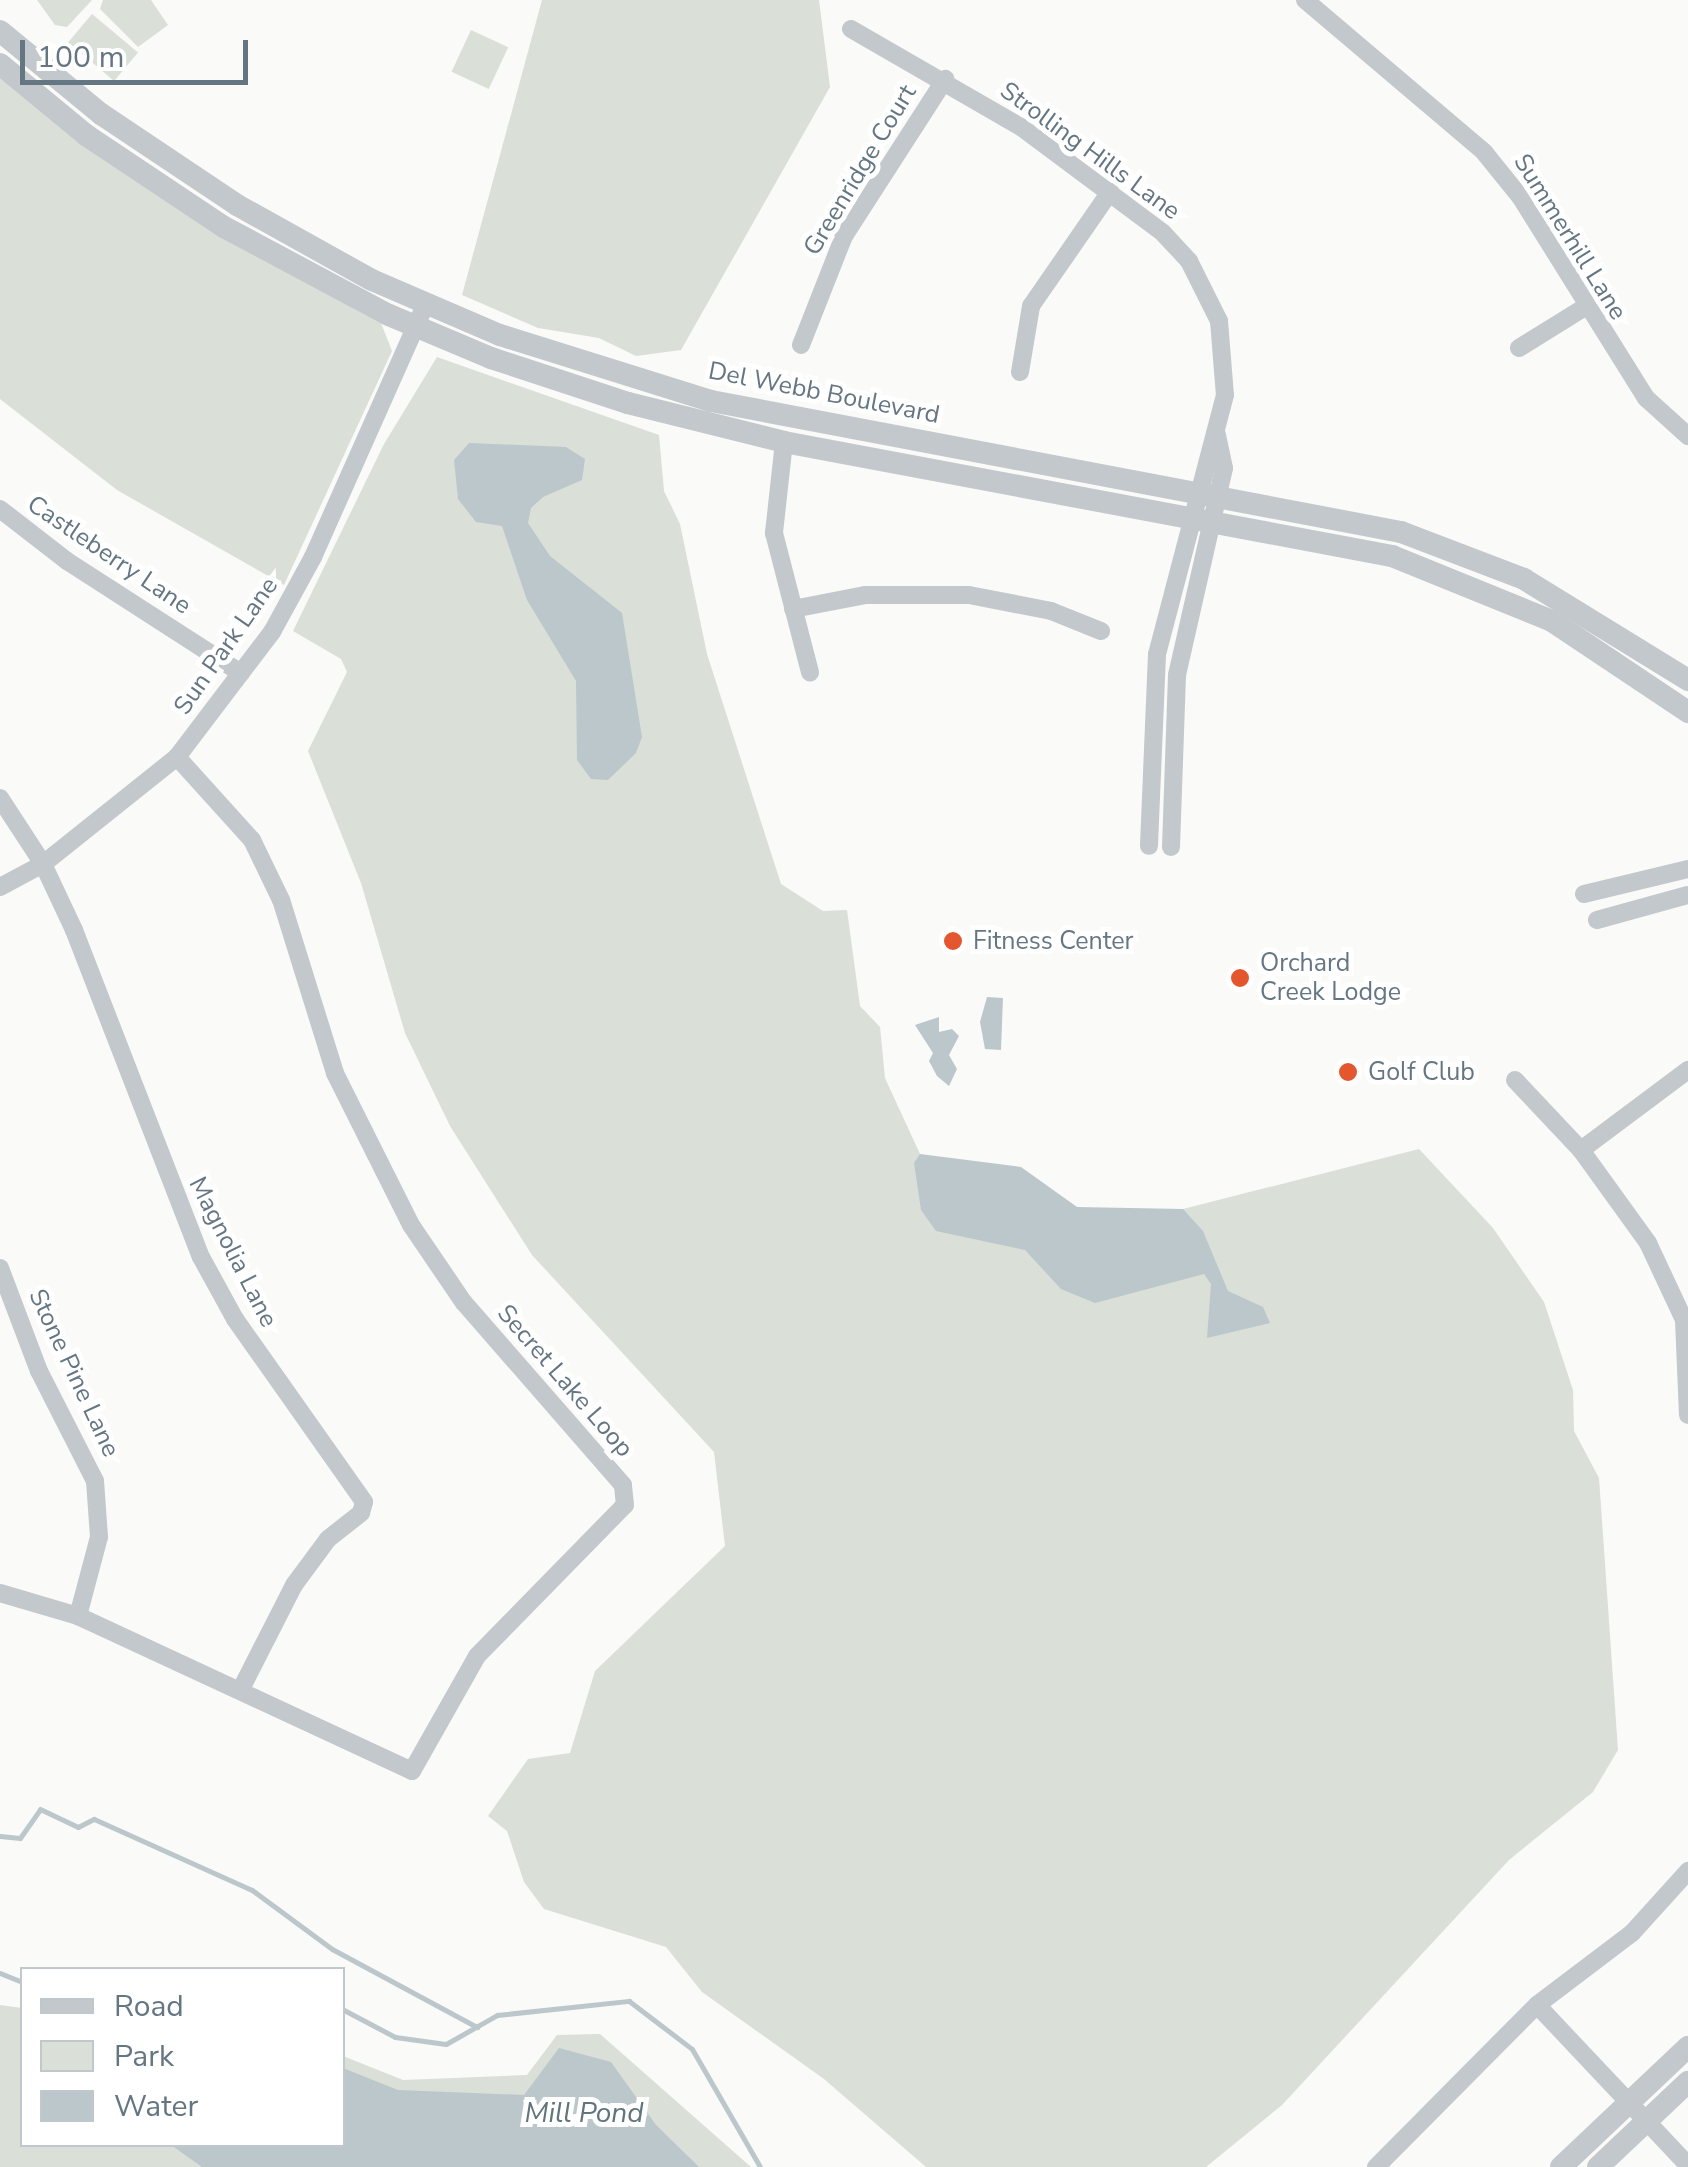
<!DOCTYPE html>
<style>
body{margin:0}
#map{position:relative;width:1688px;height:2167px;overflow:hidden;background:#fafaf8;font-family:"Nunito Sans",sans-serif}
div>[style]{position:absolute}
.green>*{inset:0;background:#dadfd7;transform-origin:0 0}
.water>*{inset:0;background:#bbc7cb}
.stream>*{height:5px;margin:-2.5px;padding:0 2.5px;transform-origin:2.5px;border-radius:2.5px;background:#bbc7cb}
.minor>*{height:18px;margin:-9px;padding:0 9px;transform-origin:9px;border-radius:9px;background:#c3c8cc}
.tertiary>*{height:22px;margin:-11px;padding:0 11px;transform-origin:11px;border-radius:11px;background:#c3c8cc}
.dots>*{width:28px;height:28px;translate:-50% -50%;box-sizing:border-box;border:5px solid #fff;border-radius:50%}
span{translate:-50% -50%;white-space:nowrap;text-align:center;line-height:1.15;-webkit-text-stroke:10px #fff;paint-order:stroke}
.street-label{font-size:25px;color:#657683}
.poi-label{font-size:25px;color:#657683}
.left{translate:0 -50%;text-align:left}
.water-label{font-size:28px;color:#60757c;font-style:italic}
.legend{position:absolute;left:20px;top:1967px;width:325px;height:180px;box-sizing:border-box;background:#fff;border:2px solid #c1c8cd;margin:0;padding:12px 18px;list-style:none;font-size:30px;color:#657683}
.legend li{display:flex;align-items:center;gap:20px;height:50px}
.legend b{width:50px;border:2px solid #c1c8cd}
.scale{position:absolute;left:20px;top:40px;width:228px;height:45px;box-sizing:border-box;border:5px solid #657683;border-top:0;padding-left:12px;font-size:30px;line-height:35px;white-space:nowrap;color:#657683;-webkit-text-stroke:8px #fff;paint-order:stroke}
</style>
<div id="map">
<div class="green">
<i style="clip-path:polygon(37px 0,92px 0,67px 27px,55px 25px)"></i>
<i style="clip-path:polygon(103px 0,151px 0,168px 25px,138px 47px,100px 9px)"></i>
<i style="clip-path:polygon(542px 0,819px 0,830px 87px,681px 350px,636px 356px,599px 338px,538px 328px,462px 295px)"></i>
<i style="left:92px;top:14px;width:60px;height:37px;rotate:40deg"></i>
<i style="left:471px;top:30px;width:41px;height:46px;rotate:25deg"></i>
<i style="clip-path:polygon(0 73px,379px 318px,392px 351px,284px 585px,117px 490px,0 399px)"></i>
<i style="clip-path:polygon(437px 357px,659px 435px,664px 491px,680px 524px,707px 654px,781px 884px,823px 911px,847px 910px,860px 1006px,880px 1027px,885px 1078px,920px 1154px,1073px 1228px,1183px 1209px,1419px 1149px,1493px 1228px,1544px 1302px,1573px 1390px,1574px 1431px,1599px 1478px,1618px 1750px,1593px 1792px,1509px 1860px,1282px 2105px,1206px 2167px,926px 2167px,824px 2079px,702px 1992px,666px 1947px,544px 1909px,524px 1882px,507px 1831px,488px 1816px,528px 1759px,570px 1753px,595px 1671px,725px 1546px,714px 1452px,532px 1255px,450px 1126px,405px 1033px,361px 883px,308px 751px,347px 672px,341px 659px,293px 631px,384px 444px)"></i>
<i style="clip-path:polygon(0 2005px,22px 2008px,22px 2144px,342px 2144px,343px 2056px,403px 2080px,527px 2075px,557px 2035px,600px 2034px,751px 2167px,0 2167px)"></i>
</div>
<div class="water">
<i style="clip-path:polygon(469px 443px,566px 447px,585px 459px,582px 480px,543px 497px,531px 508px,528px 523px,550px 556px,622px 613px,642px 737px,636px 753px,608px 780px,591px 779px,577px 760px,576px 681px,527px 600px,502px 526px,476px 522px,458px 499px,454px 460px)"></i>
<i style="clip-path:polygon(987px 997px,1003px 998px,1001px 1050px,985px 1049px,980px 1022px)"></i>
<i style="clip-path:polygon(939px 1017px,939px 1032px,952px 1029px,959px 1036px,949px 1055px,957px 1069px,949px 1086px,937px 1076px,929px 1061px,933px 1053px,915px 1025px)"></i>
<i style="clip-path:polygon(920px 1154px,1021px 1167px,1077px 1207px,1183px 1209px,1203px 1231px,1228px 1291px,1263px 1307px,1270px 1323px,1207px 1338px,1211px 1284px,1204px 1274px,1095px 1303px,1061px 1289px,1025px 1250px,936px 1231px,921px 1210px,914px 1163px)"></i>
<i style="clip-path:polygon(559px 2048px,611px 2062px,656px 2125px,699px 2167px,202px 2167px,171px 2145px,342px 2144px,343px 2068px,398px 2090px,524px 2095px)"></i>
</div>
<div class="stream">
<i style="left:0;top:1836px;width:20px;rotate:6deg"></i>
<i style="left:20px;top:1838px;width:35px;rotate:-55deg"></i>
<i style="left:40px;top:1809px;width:42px;rotate:25.3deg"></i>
<i style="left:78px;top:1827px;width:18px;rotate:-27deg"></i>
<i style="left:94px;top:1819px;width:173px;rotate:24.2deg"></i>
<i style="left:252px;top:1890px;width:99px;rotate:36.4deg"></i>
<i style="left:332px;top:1949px;width:165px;rotate:28.3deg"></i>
<i style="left:0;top:1973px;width:24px;rotate:22deg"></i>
<i style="left:342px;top:2009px;width:60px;rotate:27.8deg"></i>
<i style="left:395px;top:2037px;width:51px;rotate:7.8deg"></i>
<i style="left:446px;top:2044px;width:59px;rotate:-29.6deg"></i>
<i style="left:497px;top:2015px;width:133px;rotate:-6.1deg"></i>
<i style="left:629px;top:2001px;width:79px;rotate:37.3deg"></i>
<i style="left:692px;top:2049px;width:136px;rotate:60deg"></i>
</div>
<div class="minor">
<i style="left:1305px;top:0;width:235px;rotate:40.3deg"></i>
<i style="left:1484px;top:152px;width:59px;rotate:51.2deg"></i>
<i style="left:1521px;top:198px;width:236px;rotate:58deg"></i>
<i style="left:1646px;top:398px;width:57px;rotate:42.1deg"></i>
<i style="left:851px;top:29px;width:196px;rotate:30deg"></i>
<i style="left:1021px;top:127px;width:177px;rotate:36.7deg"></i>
<i style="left:1163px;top:233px;width:38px;rotate:47deg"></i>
<i style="left:1189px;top:261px;width:67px;rotate:63.4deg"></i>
<i style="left:1219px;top:321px;width:74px;rotate:85.4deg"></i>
<i style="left:1225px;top:395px;width:268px;rotate:104.7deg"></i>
<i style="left:1157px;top:654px;width:192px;rotate:92.4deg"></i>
<i style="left:801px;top:345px;width:117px;rotate:-68.5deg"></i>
<i style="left:844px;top:236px;width:187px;rotate:-57.2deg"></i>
<i style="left:1519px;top:348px;width:78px;rotate:-31.8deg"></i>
<i style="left:1020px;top:372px;width:67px;rotate:-80.5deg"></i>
<i style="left:1031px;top:306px;width:139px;rotate:-55.3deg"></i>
<i style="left:784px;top:442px;width:92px;rotate:96.3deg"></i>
<i style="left:774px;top:533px;width:144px;rotate:75.5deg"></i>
<i style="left:0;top:509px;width:85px;rotate:37.8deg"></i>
<i style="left:67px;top:561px;width:207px;rotate:32.8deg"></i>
<i style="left:793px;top:609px;width:73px;rotate:-11deg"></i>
<i style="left:865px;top:595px;width:104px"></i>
<i style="left:969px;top:595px;width:84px;rotate:11deg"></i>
<i style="left:1051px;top:611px;width:54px;rotate:21.8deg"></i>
<i style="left:0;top:798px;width:79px;rotate:56.9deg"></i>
<i style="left:43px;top:864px;width:73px;rotate:64.8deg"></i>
<i style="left:74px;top:930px;width:351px;rotate:68.8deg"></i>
<i style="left:201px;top:1257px;width:71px;rotate:61.3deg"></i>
<i style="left:235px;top:1319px;width:224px;rotate:54.8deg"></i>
<i style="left:364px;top:1502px;width:11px;rotate:105deg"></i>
<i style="left:361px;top:1513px;width:42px;rotate:141.8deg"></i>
<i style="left:328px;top:1539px;width:57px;rotate:126.5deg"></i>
<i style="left:294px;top:1585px;width:117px;rotate:117deg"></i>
<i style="left:1171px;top:847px;width:172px;rotate:-88deg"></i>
<i style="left:1177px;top:675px;width:212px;rotate:-77.2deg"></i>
<i style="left:1224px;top:468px;width:35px;rotate:-102deg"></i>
<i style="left:0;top:887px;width:49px;rotate:-28.1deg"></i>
<i style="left:43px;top:864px;width:171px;rotate:-38.6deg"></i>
<i style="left:177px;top:757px;width:157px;rotate:-52.8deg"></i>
<i style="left:272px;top:632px;width:85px;rotate:-61.3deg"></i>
<i style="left:313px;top:557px;width:276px;rotate:-66deg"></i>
<i style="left:1584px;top:894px;width:107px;rotate:-13.5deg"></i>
<i style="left:1597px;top:920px;width:94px;rotate:-15.4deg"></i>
<i style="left:1515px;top:1080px;width:96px;rotate:46.7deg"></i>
<i style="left:1581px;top:1150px;width:115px;rotate:54.2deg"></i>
<i style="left:1648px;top:1243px;width:85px;rotate:64.9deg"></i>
<i style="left:1684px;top:1320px;width:95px;rotate:87.6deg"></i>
<i style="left:1581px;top:1150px;width:134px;rotate:-36.8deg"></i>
<i style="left:0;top:1268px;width:110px;rotate:69.3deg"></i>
<i style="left:39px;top:1371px;width:123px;rotate:63deg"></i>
<i style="left:95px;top:1481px;width:56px;rotate:85.9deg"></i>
<i style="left:99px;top:1537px;width:82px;rotate:104.9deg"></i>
<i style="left:0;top:1593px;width:81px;rotate:16.4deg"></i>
<i style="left:78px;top:1616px;width:368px;rotate:24.9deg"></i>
<i style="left:412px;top:1771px;width:132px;rotate:-60.5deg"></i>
<i style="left:477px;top:1656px;width:211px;rotate:-45.6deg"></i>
<i style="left:625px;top:1505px;width:20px;rotate:-96deg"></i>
<i style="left:623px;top:1485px;width:242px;rotate:-131.1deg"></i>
<i style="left:464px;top:1303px;width:94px;rotate:-124.2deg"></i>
<i style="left:411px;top:1225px;width:170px;rotate:-116.6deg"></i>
<i style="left:335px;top:1073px;width:181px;rotate:-107.3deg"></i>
<i style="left:281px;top:900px;width:67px;rotate:-115.8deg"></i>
<i style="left:252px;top:840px;width:112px;rotate:-132.1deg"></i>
<i style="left:1537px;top:2005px;width:220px;rotate:46.7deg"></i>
<i style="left:1376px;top:2167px;width:228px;rotate:-45.2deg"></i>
<i style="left:1537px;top:2005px;width:119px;rotate:-37.2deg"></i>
<i style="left:1632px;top:1933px;width:84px;rotate:-47.9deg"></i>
</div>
<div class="tertiary">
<i style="left:0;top:31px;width:131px;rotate:39.4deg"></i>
<i style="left:101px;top:114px;width:164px;rotate:33.8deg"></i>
<i style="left:237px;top:205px;width:154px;rotate:29.1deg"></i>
<i style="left:372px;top:280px;width:139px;rotate:23.3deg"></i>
<i style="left:500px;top:335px;width:221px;rotate:17.4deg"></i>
<i style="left:711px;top:401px;width:702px;rotate:10.75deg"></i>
<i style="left:1401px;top:532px;width:132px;rotate:20.9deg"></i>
<i style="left:1524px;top:579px;width:193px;rotate:31.6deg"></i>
<i style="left:0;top:64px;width:112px;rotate:39.5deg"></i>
<i style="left:86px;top:135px;width:166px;rotate:33.7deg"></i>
<i style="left:224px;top:227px;width:187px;rotate:28.1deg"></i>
<i style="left:389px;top:315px;width:111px;rotate:22.9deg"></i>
<i style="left:491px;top:358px;width:144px;rotate:18.2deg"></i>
<i style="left:628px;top:403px;width:161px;rotate:14deg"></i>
<i style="left:784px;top:442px;width:619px;rotate:10.62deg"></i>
<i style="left:1392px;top:556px;width:173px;rotate:22.1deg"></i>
<i style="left:1552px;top:621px;width:164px;rotate:33.8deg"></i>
<i style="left:1561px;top:2167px;width:175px;rotate:-43.4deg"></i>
<i style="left:1598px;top:2167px;width:124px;rotate:-43.4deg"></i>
</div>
<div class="dots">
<i style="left:953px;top:941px;background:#e4572e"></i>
<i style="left:1240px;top:978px;background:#e4572e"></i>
<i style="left:1348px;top:1072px;background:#e4572e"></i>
</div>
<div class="street-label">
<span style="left:1090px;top:151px;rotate:36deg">Strolling Hills Lane</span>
<span style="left:860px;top:170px;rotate:-59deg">Greenridge Court</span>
<span style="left:1570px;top:237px;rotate:58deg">Summerhill Lane</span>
<span style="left:824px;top:393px;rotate:11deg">Del Webb Boulevard</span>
<span style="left:109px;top:555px;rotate:34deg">Castleberry Lane</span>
<span style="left:226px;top:646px;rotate:-55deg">Sun Park Lane</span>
<span style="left:233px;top:1252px;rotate:63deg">Magnolia Lane</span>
<span style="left:74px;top:1373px;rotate:65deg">Stone Pine Lane</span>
<span style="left:565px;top:1381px;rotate:49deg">Secret Lake Loop</span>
</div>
<div class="poi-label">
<span class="left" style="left:973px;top:941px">Fitness Center</span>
<span class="left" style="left:1260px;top:978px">Orchard<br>Creek Lodge</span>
<span class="left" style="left:1368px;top:1072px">Golf Club</span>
</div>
<div class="water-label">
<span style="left:584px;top:2113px">Mill Pond</span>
</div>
<ul class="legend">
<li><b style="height:12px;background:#c3c8cc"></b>Road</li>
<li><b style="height:28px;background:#dadfd7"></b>Park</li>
<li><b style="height:28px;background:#bbc7cb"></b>Water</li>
</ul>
<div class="scale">100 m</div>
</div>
